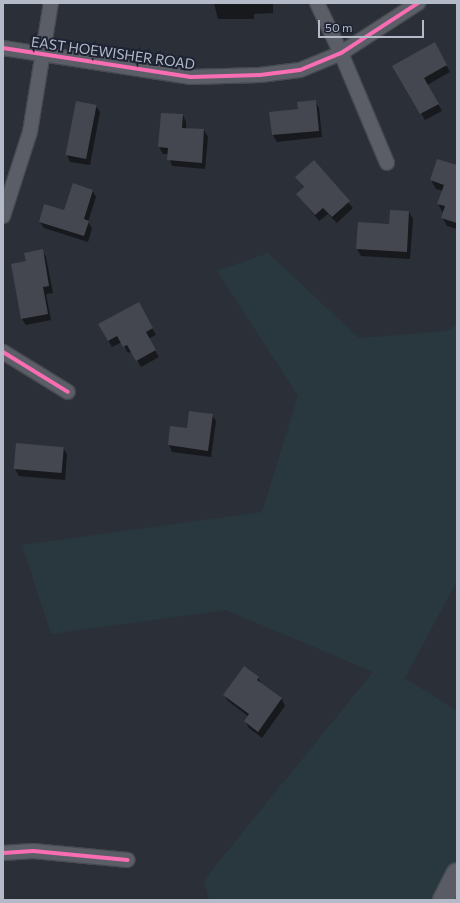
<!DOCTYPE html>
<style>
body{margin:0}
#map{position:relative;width:460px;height:903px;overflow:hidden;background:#2b2f38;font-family:Commissioner,sans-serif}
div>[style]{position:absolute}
.green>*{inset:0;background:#28383e}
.shadow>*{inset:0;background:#0007}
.building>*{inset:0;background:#44474f;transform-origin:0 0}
.roads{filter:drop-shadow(1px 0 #474a51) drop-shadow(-1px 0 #474a51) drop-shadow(0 1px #474a51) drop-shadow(0 -1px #474a51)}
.street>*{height:14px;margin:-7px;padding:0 7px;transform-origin:7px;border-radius:7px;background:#5b5e66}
.secondary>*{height:20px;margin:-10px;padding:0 10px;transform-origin:10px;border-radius:10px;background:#595c65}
.cycleway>*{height:4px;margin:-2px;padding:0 2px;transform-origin:2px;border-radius:2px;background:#f96db3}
span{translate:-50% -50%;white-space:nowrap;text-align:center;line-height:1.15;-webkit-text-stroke:4px #1e2333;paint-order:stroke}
.street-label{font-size:14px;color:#b5bac9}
.frame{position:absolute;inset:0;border:4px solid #b5bac9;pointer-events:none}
.scale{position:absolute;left:318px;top:20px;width:106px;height:18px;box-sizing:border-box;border:2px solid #b5bac9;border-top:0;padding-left:5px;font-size:12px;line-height:14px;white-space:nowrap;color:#b5bac9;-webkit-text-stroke:3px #1e2333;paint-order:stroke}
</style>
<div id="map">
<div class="green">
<i style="clip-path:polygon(268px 253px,359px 338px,448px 331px,457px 323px,457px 581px,405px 678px,457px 711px,457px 873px,443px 900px,209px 900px,204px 880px,373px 672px,226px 610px,51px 634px,22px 545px,262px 512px,298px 396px,217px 271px)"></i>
</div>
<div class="shadow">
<i style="clip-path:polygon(214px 3px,273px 3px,273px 13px,254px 14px,254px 19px,218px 19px)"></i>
<i style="clip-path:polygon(434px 43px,450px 72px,427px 85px,442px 111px,425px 120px,394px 66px)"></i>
<i style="clip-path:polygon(315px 101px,319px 108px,322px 137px,277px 142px,273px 135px,270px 113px,299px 110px)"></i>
<i style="clip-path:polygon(96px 106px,100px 112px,90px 165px,70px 162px,67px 155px)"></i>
<i style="clip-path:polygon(183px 115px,186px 122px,186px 129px,204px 130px,208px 137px,205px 169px,172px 166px,168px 154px,163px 154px,159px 147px)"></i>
<i style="clip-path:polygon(313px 162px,353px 208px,337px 223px,328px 214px,319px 221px,297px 194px,304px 188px,296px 177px)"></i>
<i style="clip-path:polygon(457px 166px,457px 229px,447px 226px,442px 217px,443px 213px,438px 204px,443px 191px,436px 189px,431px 180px)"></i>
<i style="clip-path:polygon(92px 190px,96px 197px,88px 222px,92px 228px,88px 242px,44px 228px,40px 222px,65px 212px)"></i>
<i style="clip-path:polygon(409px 212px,413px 219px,410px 259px,361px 256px,357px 249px)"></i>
<i style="clip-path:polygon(42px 250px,46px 257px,53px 293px,46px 294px,51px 320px,26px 325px,22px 319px,27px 262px)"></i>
<i style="clip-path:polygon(138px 303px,156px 335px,148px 339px,159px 357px,141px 367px,132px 351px,128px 353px,122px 342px,112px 347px,99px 324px)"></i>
<i style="clip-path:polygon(212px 415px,216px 421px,211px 457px,172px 452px,169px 445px,188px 429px)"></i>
<i style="clip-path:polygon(63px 448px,67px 454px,65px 480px,19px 476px,15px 469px)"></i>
<i style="clip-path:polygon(258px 678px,262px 685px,282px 699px,285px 706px,262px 738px,249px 728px,245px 721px,248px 716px,228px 701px,224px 695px)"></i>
</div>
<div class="building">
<i style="clip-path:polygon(435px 42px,447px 65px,424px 78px,439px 104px,420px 114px,392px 66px)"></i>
<i style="clip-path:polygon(316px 100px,319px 131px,272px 135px,269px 112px,298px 109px,297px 102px)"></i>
<i style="left:76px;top:101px;width:21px;height:55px;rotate:11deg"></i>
<i style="clip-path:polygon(161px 113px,183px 114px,182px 128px,204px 129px,202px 163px,167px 160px,168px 148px,158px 147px)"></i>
<i style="clip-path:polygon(437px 159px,457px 165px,457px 223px,441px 218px,445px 206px,437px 204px,444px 185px,430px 180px)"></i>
<i style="clip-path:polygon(314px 160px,350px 201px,332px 217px,323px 208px,315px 215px,296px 194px,304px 187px,295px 177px)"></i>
<i style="clip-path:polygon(73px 183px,93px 190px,84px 219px,89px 221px,84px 236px,39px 222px,44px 204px,64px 210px)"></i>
<i style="clip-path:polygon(390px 210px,409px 211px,407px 252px,356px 249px,358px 222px,389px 224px)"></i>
<i style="clip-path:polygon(43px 249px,49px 286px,43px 287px,48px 314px,21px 319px,11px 264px,26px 261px,24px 253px)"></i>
<i style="clip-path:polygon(139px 302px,153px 328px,146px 332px,156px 350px,136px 361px,127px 345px,123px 347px,117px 336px,108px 341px,98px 324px)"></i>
<i style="clip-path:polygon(189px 411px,213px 414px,208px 451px,168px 445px,170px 426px,187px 428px)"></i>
<i style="left:16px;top:443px;width:48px;height:26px;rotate:5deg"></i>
<i style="clip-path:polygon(244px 666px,259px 677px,257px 680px,282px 698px,258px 732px,244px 721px,249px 714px,223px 695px)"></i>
</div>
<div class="roads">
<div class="street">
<i style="left:317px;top:3px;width:55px;rotate:64.4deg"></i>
<i style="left:341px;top:53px;width:119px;rotate:67.3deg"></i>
<i style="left:3px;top:48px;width:190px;rotate:8.8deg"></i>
<i style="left:191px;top:77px;width:69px;rotate:-1.7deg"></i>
<i style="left:260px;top:75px;width:40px;rotate:-7.1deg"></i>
<i style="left:300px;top:70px;width:44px;rotate:-22.5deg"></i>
<i style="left:341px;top:53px;width:92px;rotate:-33deg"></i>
<i style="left:3px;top:216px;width:88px;rotate:-72.2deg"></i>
<i style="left:30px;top:132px;width:131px;rotate:-80.8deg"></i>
<i style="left:3px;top:352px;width:76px;rotate:31.6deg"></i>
<i style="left:3px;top:853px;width:30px;rotate:-4deg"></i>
<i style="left:33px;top:851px;width:95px;rotate:5.4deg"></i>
</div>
<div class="secondary">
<i style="left:443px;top:900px;width:30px;rotate:-63deg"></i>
</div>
</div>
<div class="cycleway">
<i style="left:3px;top:48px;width:190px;rotate:8.8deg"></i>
<i style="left:191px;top:77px;width:69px;rotate:-1.7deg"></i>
<i style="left:260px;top:75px;width:40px;rotate:-7.1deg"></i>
<i style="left:300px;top:70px;width:44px;rotate:-22.5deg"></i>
<i style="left:341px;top:53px;width:92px;rotate:-33deg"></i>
<i style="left:3px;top:352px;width:76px;rotate:31.6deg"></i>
<i style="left:3px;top:853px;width:30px;rotate:-4deg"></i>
<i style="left:33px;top:851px;width:95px;rotate:5.4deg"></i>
</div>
<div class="street-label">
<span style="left:113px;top:53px;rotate:8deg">EAST HOEWISHER ROAD</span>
</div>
<div class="frame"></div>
<div class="scale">50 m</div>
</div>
